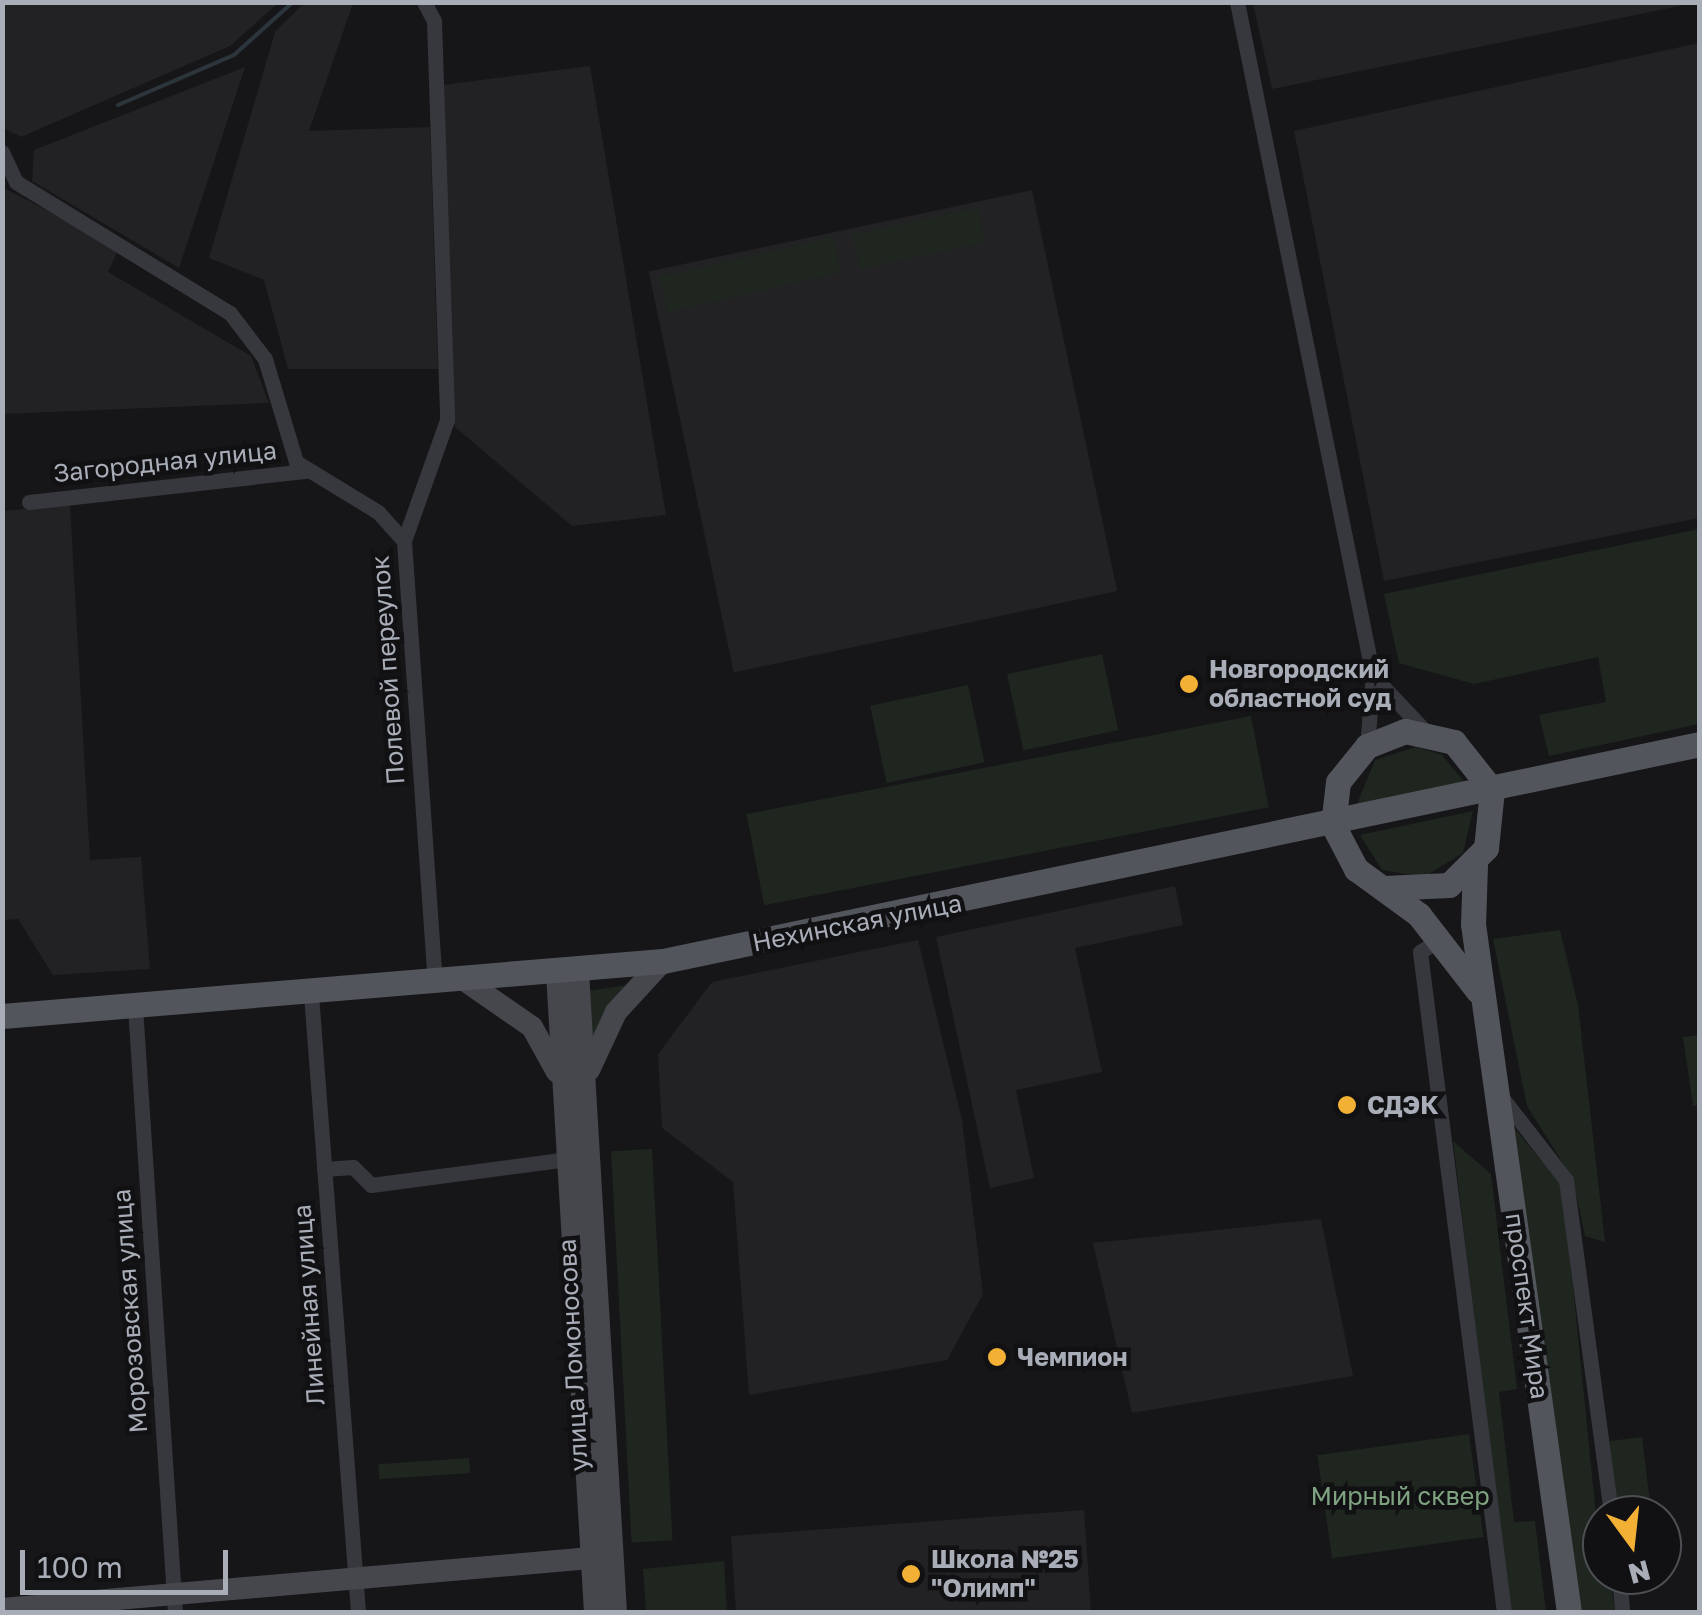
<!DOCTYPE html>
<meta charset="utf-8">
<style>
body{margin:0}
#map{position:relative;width:1702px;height:1615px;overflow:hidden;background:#161618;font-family:"Golos Text",sans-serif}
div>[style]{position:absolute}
.built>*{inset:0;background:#222225;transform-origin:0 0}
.green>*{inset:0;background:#1e261f;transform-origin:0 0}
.stream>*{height:4px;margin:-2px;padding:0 2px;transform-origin:2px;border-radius:2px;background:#2c353c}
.street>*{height:15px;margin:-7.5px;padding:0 7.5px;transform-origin:7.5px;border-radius:7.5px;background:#37383d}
.secondary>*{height:22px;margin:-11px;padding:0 11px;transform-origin:11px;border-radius:11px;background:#45474d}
.primary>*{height:25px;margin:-12.5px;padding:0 12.5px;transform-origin:12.5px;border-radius:12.5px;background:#53555c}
.dots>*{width:28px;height:28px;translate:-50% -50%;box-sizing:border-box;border:5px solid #111113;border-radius:50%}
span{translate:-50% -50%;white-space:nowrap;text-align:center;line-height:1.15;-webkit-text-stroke:9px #111113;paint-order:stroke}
.street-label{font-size:25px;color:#a8adb8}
.poi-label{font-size:25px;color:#a8adb8;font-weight:700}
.left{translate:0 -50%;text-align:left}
.park-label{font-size:25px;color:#7fa381}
.frame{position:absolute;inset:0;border:5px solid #a8adb8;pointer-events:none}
.north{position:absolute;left:1582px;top:1495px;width:100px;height:100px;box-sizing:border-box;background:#111113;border:2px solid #4d4f55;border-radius:50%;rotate:165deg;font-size:28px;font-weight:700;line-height:40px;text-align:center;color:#a8adb8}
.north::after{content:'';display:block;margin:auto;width:35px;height:45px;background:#f2b134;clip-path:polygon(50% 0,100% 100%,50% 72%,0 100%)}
.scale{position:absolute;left:20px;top:1550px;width:208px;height:45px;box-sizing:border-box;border:5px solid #a8adb8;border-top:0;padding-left:12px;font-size:30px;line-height:35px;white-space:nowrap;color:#a8adb8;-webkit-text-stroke:8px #111113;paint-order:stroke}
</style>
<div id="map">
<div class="built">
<i style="clip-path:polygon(1699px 2px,1272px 89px,1253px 3px,1253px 2px)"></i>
<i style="clip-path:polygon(2px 3px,3px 2px,278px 3px,230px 46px,21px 137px,3px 128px)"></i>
<i style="clip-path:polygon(304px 3px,353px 3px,309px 131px,430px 127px,438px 369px,288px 369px,264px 280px,209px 258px,275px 32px)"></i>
<i style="clip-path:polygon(1699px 43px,1699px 518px,1384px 581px,1294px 131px)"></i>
<i style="clip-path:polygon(590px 66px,666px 515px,572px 526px,455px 427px,443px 85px)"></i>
<i style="clip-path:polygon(245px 67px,179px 268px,32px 181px,34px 150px)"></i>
<i style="clip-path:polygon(2px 187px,119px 248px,108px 272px,251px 356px,269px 403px,3px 414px)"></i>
<i style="left:1032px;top:190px;width:410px;height:392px;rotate:78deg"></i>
<i style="clip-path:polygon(70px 505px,90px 860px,141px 857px,150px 969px,53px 975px,18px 919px,3px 920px,3px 511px)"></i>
<i style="clip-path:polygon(1175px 886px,1183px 925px,1075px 948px,1102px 1072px,1016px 1090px,1034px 1178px,990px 1188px,936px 937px)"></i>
<i style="clip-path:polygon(918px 940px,962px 1120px,983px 1294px,947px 1360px,749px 1395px,733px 1182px,662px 1128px,658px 1054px,712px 982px)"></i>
<i style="clip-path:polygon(1321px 1219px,1353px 1376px,1132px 1413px,1093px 1243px)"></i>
<i style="clip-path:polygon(1084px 1510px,1091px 1612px,736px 1612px,731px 1536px)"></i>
</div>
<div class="green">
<i style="left:978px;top:208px;width:35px;height:128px;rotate:78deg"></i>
<i style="left:833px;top:237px;width:36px;height:178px;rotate:77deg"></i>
<i style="clip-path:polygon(1699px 529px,1699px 724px,1549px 756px,1539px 715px,1606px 702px,1598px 657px,1474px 684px,1399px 663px,1384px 594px)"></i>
<i style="left:1102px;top:654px;width:78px;height:97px;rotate:78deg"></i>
<i style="left:968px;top:685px;width:79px;height:100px;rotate:78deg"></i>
<i style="left:1251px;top:716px;width:93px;height:514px;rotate:79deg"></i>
<i style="clip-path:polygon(1416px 747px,1442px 755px,1465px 783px,1356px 806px,1375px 760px)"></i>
<i style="clip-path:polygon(1473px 811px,1463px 853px,1424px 877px,1382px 870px,1360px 835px)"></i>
<i style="clip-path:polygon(1560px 930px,1578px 1005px,1605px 1242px,1585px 1236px,1573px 1179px,1527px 1106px,1493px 939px)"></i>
<i style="clip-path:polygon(628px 985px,591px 1040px,588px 991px)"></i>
<i style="clip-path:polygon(1699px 1035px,1699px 1105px,1693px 1106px,1683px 1037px)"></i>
<i style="clip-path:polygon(1511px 1124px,1563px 1187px,1602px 1575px,1610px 1575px,1615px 1612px,1580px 1612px)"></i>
<i style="clip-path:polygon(1453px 1141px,1491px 1174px,1517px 1389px,1499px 1392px,1514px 1522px,1535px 1521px,1546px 1612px,1510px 1612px)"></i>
<i style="left:652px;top:1149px;width:392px;height:41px;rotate:87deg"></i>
<i style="left:1469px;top:1434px;width:104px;height:153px;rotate:82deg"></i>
<i style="left:1642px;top:1437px;width:79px;height:34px;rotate:83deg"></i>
<i style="left:469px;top:1458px;width:15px;height:91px;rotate:86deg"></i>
<i style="clip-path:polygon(724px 1561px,727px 1612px,646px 1612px,643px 1569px)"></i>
</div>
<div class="stream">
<i style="left:118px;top:105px;width:126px;rotate:-23.3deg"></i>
<i style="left:234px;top:55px;width:79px;rotate:-41.9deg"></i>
</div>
<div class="street">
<i style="left:424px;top:2px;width:21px;rotate:62deg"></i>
<i style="left:434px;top:21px;width:399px;rotate:88.1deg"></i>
<i style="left:447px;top:420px;width:128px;rotate:109.6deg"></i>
<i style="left:404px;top:541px;width:445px;rotate:86deg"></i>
<i style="left:1237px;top:2px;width:688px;rotate:78.59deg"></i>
<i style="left:1373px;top:676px;width:70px;rotate:94.9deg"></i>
<i style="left:2px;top:152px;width:33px;rotate:65deg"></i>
<i style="left:16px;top:182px;width:251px;rotate:31.5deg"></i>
<i style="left:230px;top:313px;width:58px;rotate:52.7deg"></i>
<i style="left:265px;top:359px;width:108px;rotate:73.2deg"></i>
<i style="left:296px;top:462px;width:96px;rotate:31.4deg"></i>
<i style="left:378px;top:512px;width:39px;rotate:48deg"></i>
<i style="left:29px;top:502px;width:279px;rotate:-6.4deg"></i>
<i style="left:1373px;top:676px;width:77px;rotate:46.6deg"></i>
<i style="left:1442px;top:938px;width:26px;rotate:148deg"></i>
<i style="left:1420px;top:952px;width:665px;rotate:82.75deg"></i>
<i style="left:311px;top:994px;width:620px;rotate:85.65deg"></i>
<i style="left:135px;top:1007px;width:606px;rotate:86.22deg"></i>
<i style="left:1500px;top:1095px;width:108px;rotate:52.2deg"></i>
<i style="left:1566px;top:1180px;width:338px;rotate:82.3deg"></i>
<i style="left:324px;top:1169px;width:29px;rotate:-4deg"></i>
<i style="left:353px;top:1167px;width:25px;rotate:45deg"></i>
<i style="left:371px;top:1185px;width:199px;rotate:-7.5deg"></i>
<i style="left:1619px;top:1575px;width:37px;rotate:85deg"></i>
</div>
<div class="secondary">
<i style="left:578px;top:971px;width:642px;rotate:86.61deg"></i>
<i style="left:557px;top:973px;width:640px;rotate:86.6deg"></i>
<i style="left:467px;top:982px;width:79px;rotate:34.7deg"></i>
<i style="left:532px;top:1027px;width:51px;rotate:60.9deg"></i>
<i style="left:589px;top:1070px;width:64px;rotate:-65deg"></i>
<i style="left:616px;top:1012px;width:69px;rotate:-47.3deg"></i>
<i style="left:2px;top:1609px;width:591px;rotate:-4.95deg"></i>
</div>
<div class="primary">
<i style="left:1475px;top:865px;width:59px;rotate:91.9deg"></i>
<i style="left:1473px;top:924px;width:695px;rotate:82.06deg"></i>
<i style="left:1384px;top:888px;width:65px;rotate:-2.6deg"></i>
<i style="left:1449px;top:885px;width:52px;rotate:-45deg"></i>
<i style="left:1486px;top:848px;width:58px;rotate:-84.1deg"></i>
<i style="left:1492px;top:790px;width:61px;rotate:-128.4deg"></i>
<i style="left:1454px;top:742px;width:50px;rotate:-167.3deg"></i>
<i style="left:1405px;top:731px;width:41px;rotate:158.5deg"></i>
<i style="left:1367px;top:746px;width:46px;rotate:128.9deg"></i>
<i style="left:1338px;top:782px;width:43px;rotate:96.6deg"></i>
<i style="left:1333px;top:825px;width:50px;rotate:62.4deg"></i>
<i style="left:1356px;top:869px;width:78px;rotate:36.1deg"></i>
<i style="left:1419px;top:915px;width:96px;rotate:52.2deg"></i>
<i style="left:2px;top:1016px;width:663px;rotate:-4.76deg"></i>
<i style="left:663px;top:961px;width:1059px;rotate:-11.82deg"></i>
</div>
<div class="dots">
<i style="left:1189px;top:684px;background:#f2b134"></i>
<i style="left:1347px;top:1105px;background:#f2b134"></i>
<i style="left:997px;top:1357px;background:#f2b134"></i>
<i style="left:911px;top:1574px;background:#f2b134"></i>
</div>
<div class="street-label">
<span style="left:165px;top:462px;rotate:-6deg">Загородная улица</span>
<span style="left:388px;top:670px;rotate:-94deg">Полевой переулок</span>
<span style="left:857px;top:923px;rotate:-11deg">Нехинская улица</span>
<span style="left:309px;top:1305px;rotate:-94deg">Линейная улица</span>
<span style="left:1527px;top:1306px;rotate:82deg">проспект Мира</span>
<span style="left:130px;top:1311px;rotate:-94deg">Морозовская улица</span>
<span style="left:573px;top:1355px;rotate:-93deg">улица Ломоносова</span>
</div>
<div class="poi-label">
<span class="left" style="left:1209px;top:684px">Новгородский<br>областной суд</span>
<span class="left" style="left:1367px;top:1105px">СДЭК</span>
<span class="left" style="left:1017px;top:1357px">Чемпион</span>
<span class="left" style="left:931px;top:1574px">Школа №25<br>"Олимп"</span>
</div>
<div class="park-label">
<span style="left:1400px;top:1496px">Мирный сквер</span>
</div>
<div class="frame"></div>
<div class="north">N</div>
<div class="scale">100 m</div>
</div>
